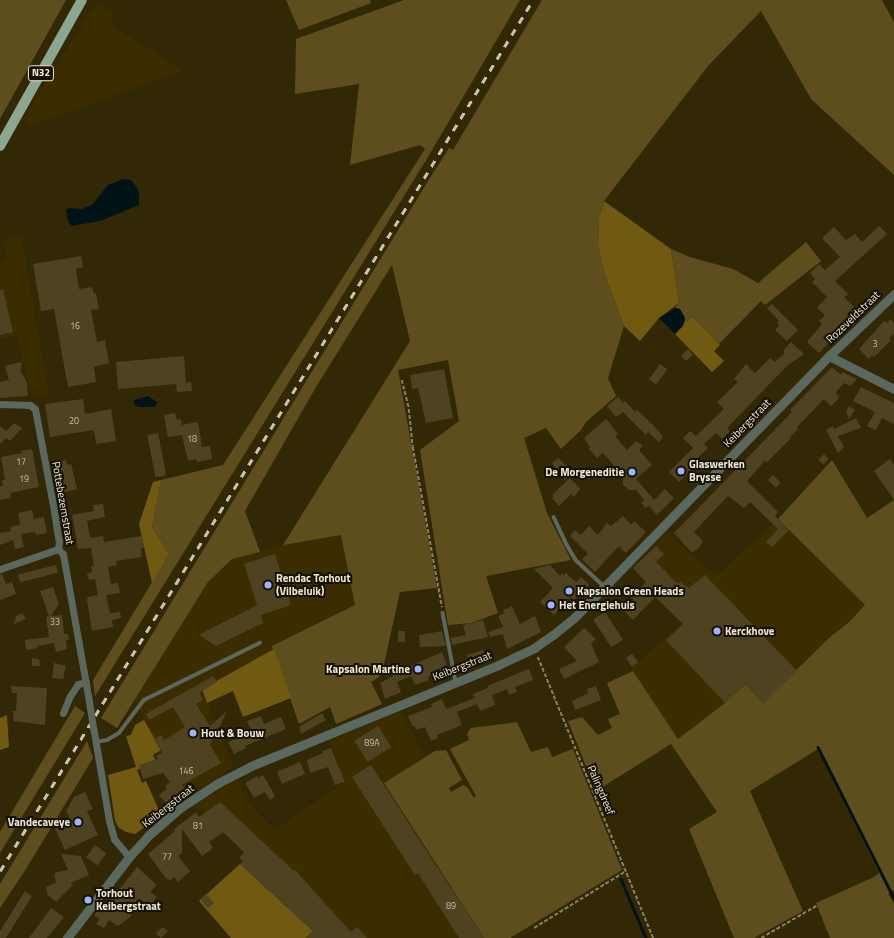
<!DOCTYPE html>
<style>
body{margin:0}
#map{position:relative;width:894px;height:938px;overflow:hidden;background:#332806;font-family:"Titillium Web",sans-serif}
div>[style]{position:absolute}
.built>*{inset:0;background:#3b2d00}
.green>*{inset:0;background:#5f4e1d}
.forest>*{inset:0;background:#705910}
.water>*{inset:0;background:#001418}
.stream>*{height:2.5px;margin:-1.25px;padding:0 1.25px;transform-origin:1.25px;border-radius:1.25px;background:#001418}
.building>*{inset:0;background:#4e4221;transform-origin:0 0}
.path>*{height:1.5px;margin-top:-0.75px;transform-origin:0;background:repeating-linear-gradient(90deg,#887f64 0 4px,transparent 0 6px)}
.service>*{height:3.5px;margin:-1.75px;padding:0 1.75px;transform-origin:1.75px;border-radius:1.75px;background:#5b685d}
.minor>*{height:7px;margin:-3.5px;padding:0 3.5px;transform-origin:3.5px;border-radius:3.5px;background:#5b685d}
.tertiary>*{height:9px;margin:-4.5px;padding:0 4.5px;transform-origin:4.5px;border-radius:4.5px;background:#5b685d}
.primary>*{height:10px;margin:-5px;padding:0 5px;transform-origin:5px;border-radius:5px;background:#8ca791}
.rail>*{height:2.5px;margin-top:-1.25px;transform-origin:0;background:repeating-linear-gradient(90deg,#cbc4ae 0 7px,transparent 0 14px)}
.minor-bridge>*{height:7px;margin:-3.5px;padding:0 3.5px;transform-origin:3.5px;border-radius:3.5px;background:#5b685d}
.dots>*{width:11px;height:11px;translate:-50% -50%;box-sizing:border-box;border:2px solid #161105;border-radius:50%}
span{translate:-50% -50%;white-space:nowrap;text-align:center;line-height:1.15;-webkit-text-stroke:4px #161105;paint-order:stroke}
.number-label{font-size:9px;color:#c8bfaa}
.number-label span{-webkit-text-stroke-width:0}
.shield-label span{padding:1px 3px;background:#161105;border:1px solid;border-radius:3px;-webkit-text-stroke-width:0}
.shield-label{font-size:10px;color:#f0e9d7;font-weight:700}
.street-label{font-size:11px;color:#f0e9d7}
.poi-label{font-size:11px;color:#f0e9d7;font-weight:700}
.left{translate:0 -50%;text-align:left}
.right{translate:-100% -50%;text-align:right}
</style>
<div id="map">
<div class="built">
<i style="clip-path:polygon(96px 3px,114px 12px,110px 24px,183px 71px,32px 125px,23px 120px)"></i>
<i style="clip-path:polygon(20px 237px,22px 240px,49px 396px,32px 397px,17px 335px,0 339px,0 261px,7px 259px,4px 240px)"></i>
<i style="clip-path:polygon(778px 519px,865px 605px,763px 703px,745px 684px,725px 703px,678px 739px,631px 668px,684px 622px,633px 568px,668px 532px,701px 564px,717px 575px)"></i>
<i style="clip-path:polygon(341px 535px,355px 605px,273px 647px,274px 649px,202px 689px,233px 767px,190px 795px,161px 750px,144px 720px,135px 700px,208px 582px,229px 560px,283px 545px)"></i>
<i style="clip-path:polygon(400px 712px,426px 757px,384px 783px,484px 938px,306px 938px,313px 931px,240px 864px,248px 855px,195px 805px,237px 780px,250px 805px,274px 830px,345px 782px,329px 741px)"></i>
</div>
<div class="green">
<i style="clip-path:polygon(0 0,66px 0,0 119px)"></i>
<i style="clip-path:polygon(286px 0,370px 0,371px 3px,299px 30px)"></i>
<i style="clip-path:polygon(404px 0,520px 0,428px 157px,95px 696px,93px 680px,169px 554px,152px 527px,161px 480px,223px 465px,425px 149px,420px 145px,350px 165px,359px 84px,295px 94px,296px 39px)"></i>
<i style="clip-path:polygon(542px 0,882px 0,894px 22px,894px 175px,811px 99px,761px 11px,708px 66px,604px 201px,599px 218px,598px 245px,605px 275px,624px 326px,608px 378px,616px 396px,586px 422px,581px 430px,561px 449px,546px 428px,524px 438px,547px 513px,571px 560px,486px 576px,498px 613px,471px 623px,448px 625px,420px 450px,459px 421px,448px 360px,398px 370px,437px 588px,400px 592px,384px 664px,379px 677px,371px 682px,382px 704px,336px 724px,330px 707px,299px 724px,272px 646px,355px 605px,341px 535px,283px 545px,410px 341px,392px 265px,316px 387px,245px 511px,260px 552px,232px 559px,208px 582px,117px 728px,101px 718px,428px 181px,449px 148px,453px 150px)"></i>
<i style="clip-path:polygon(806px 242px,821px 261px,765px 305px,761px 301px,719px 344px,693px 317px,684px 323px,685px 318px,680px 309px,675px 308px,679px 303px,671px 249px,690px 257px,733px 269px,758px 283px)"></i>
<i style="clip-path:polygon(832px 460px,867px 518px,894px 500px,894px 890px,888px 893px,894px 904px,894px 938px,830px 938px,816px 903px,874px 877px,879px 873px,818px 749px,750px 791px,803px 911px,754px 938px,734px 938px,689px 829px,717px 812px,671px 744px,596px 791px,568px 721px,582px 717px,598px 735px,612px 728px,608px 719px,620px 714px,607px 683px,633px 671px,678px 739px,725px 703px,745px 684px,763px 703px,830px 637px,849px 622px,865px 605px,778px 519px)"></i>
<i style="clip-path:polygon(75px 706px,85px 713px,0 853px,0 832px)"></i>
<i style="clip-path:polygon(517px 722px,531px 752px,548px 747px,552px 757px,573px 749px,622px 870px,510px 938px,484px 938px,384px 783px,435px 751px,446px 750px,462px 780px,449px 788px,451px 792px,463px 785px,467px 787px,474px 798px,476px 796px,450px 749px,469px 740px,467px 734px,471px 728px)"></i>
<i style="clip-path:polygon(87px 741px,93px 758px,26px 869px,0 908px,0 884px)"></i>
</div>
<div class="forest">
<i style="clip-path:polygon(604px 201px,671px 249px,679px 303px,659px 318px,640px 341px,624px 326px,605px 275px,598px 245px,599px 218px)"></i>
<i style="clip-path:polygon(693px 317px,720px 345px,714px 351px,724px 361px,712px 372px,675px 334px,684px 323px)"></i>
<i style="clip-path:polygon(161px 480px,152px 527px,169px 554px,152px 583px,139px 524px,153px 482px)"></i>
<i style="clip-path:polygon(274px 649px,291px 698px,243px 717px,233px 691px,207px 703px,202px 689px)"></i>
<i style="clip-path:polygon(7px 715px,9px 747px,0 750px,0 718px)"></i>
<i style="clip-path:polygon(144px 720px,161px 750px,153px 755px,157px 763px,137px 770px,142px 783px,146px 781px,161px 815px,135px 834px,126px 832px,118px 827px,115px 820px,108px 775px,136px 767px,126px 736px,131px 735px,135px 725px)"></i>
<i style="clip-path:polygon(240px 864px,313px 931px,306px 938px,231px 938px,199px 901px)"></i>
</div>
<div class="water">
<i style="clip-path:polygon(123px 179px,131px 180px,136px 186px,139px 193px,139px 205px,100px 221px,72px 226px,68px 221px,66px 210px,69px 208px,81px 209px,92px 205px,108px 185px)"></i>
<i style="clip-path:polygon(675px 308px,680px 309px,685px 318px,683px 326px,675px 334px,659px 318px)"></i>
<i style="clip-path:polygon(148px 396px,157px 402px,155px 407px,138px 407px,134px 404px,134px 400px)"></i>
</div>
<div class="stream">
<i style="left:818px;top:747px;width:169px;rotate:63.3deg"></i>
<i style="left:621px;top:879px;width:64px;rotate:67deg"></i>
</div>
<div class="building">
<i style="clip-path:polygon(879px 226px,887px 234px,835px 281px,848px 294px,844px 297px,857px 310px,841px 325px,844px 327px,819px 353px,807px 342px,822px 324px,819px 321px,825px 315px,817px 308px,827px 297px,812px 282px,815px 279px,810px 273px,819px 264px,825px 270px,840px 257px,822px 238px,834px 227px,846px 240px,855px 234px,862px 242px)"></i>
<i style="clip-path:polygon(81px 256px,83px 267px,76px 269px,79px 289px,92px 287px,94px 294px,96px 293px,99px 309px,91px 310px,97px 342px,105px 340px,109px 363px,94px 367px,96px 382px,68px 387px,54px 309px,41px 311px,33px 264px)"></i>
<i style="clip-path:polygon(3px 289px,13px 332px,0 335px,0 290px)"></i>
<i style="clip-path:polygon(772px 304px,798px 330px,787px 341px,775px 330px,779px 326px,777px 323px,779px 321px,767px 308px)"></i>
<i style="clip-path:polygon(890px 319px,894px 323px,894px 334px,889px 338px,891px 340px,874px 357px,872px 355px,869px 359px,859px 349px,884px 321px,887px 323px)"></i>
<i style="clip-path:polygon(791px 342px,804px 354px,788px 365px,727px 428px,730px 431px,722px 439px,716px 433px,704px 444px,708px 448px,689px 466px,692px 469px,679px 482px,669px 472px,693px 448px,683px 438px,690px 431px,696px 436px,724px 409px,717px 402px,738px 382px,734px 379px,746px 364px,755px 373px,770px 358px,775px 362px,785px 353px,783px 351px)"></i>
<i style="clip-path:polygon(688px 349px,693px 355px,686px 361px,681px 356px)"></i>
<i style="clip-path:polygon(184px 356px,186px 383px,191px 382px,192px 391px,177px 392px,176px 384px,118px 389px,116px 362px)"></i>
<i style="clip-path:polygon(21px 362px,22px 369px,20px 369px,27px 383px,28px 396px,0 398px,0 382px,9px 380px,5px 366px)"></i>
<i style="left:660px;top:364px;width:9px;height:19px;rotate:36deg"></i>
<i style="clip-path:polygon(832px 367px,841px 375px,842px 372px,857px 379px,850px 386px,844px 383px,836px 392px,839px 398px,831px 406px,824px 399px,797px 427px,798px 429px,790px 437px,791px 438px,767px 462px,765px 460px,747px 481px,778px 512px,775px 516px,789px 530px,772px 547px,766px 542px,778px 529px,750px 502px,744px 508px,728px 496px,694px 532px,703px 541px,699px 548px,692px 553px,674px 533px,792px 412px,790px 410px)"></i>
<i style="clip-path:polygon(444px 369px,453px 418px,426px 423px,418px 388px,412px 389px,410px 375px)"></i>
<i style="clip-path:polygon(861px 387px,894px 403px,894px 424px,882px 418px,876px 430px,867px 426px,875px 412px,853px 401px)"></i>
<i style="clip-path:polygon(618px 397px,623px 403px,625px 401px,635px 412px,637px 410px,654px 426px,663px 437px,659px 442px,648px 432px,646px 435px,623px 412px,616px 417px,607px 406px)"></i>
<i style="clip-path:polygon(83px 399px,85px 414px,111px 409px,116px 441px,96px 444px,94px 430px,50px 437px,45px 404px)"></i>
<i style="clip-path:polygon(849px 406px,855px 410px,849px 419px,846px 412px)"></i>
<i style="clip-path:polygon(175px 413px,177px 420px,181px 419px,182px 425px,198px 422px,202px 447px,210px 446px,212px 459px,197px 462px,196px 459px,188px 461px,182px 435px,168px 437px,164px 415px)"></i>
<i style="clip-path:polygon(856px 418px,861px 428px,838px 436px,844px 447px,838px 453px,826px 430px,833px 426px,834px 429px)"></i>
<i style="clip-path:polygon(606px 419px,618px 434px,615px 436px,627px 450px,636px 441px,643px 446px,639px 450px,652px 465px,636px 479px,654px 500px,665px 489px,674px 498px,657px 515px,649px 506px,645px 508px,641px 503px,644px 500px,636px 490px,629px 490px,623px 485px,623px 476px,603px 453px,597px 458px,589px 449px,590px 447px,584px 438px)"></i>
<i style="clip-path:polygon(14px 423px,22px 428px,10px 441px,6px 438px,0 444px,0 426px,6px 431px)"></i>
<i style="left:158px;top:433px;width:43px;height:11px;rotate:79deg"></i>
<i style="clip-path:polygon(32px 449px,39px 487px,10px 493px,11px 498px,0 500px,0 486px,3px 486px,2px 480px,5px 480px,1px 457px,23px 453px,20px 451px)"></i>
<i style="left:824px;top:454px;width:7px;height:8px;rotate:45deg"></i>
<i style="clip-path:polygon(558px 458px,574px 473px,565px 480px,552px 463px)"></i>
<i style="clip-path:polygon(890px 459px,894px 465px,894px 500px,874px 471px)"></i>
<i style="clip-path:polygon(66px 460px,67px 465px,71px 464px,77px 489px,64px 492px,59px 462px)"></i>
<i style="left:773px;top:475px;width:11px;height:7px;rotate:45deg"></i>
<i style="clip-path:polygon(570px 478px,580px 489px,574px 497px,571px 494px,559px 506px,552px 498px,554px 496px,552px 495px)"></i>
<i style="clip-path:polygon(103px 504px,105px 517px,87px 521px,90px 538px,103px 536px,104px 542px,142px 536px,144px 548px,141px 548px,142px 557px,116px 561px,117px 565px,108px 567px,111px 584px,118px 583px,120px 593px,106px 595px,110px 613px,120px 612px,121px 618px,112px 620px,113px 627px,92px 631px,87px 599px,88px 597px,98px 595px,95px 579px,89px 580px,87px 574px,92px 572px,91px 566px,94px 566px,91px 548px,78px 549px,72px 515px,94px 511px,93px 505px)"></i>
<i style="clip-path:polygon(32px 510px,34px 519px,44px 517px,47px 533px,36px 535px,35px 532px,21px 534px,24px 547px,15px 549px,13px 540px,0 545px,0 533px,11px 531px,10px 527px,20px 525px,18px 513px)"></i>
<i style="clip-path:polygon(623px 516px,631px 525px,634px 521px,646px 532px,626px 553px,619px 546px,595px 572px,582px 559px,588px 554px,570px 536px,575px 530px,581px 535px,589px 526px,598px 535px,607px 523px,611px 526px)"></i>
<i style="clip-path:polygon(656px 546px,664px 554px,656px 562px,677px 583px,680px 582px,689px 588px,705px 575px,797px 671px,763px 703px,745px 684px,725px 703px,666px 640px,683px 624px,655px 597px,633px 620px,624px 611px,634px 600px,631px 597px,646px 582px,633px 568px)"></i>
<i style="clip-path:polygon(275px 554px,291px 605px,261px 615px,263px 623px,216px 646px,199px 635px,257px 605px,244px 564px)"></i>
<i style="left:56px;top:565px;width:8px;height:39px;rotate:76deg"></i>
<i style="clip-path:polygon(550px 565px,560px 576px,562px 573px,564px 575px,566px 573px,576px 582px,581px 577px,589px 585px,574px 600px,570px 597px,554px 615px,540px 602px,553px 588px,534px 569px)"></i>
<i style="clip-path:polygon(0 574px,2px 574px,6px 584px,12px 582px,16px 594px,0 600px)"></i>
<i style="clip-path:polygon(53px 587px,59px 604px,51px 616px,62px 615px,64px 634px,68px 634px,69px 640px,66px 640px,67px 649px,56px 652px,54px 643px,37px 646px,37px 648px,26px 650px,25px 640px,49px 637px,46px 617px,49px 616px,40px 591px)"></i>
<i style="clip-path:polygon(512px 606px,520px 624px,535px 616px,541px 632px,507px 649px,503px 634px,490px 637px,488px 632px,503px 627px,498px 616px,505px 613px,503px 610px)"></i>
<i style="left:605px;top:612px;width:33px;height:14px;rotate:57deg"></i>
<i style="clip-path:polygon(22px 613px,26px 619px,14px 624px,16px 616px)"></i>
<i style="clip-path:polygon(483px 620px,488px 637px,452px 645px,451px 638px,466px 635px,463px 625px)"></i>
<i style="clip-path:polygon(584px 628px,596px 639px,591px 643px,599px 662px,564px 679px,559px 669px,577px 661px,564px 647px)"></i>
<i style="left:398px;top:631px;width:7px;height:11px"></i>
<i style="clip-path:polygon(442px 631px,446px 646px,420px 647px,419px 635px)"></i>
<i style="left:483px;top:650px;width:10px;height:17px;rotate:73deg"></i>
<i style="clip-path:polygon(442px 652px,448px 668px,428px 677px,429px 680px,415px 685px,411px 676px,397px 682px,401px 692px,385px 699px,380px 683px,393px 676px,392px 674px)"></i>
<i style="clip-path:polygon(632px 654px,638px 662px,632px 667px,626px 658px)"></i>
<i style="clip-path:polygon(32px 658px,39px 659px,40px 666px,32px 666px)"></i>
<i style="clip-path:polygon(54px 663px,66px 666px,63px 679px,52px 678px)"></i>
<i style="clip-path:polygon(529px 669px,533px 680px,515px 687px,517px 692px,509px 695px,507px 689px,492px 695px,495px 705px,480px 711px,477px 704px,457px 712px,462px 725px,437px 735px,438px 738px,431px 741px,425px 727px,416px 730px,415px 726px,413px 727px,408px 716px,432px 707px,431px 704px,442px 699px,446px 709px,475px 698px,473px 694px,488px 688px,487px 686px)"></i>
<i style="clip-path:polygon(213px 676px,217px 682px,199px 693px,203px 700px,196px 704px,210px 726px,227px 711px,220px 726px,210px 734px,213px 739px,210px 745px,221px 763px,182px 785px,185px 788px,166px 803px,159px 795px,167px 789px,165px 786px,170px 782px,163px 773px,143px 779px,139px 765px,158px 759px,156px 756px,162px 753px,154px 739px,161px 735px,164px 740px,185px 727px,173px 707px,149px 720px,146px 714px)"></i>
<i style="clip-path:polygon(11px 686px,47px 688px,45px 725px,14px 721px,13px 711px,16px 711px,17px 693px,12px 693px)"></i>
<i style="clip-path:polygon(596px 686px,601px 700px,575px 710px,572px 701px,588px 693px,587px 689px)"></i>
<i style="clip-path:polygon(322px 713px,326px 720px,301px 734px,299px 727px)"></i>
<i style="clip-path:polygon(261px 716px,264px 724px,281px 717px,286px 729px,245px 746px,246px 748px,234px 754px,228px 742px,252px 732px,247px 721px)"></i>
<i style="left:378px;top:726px;width:25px;height:28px;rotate:58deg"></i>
<i style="clip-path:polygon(331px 748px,345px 782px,335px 785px,328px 767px,310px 773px,307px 760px,323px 753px,322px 751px)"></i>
<i style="left:300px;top:762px;width:13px;height:25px;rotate:67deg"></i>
<i style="clip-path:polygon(371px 765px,435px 864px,484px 938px,459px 938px,418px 873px,415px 875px,352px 777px)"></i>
<i style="clip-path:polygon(263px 775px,275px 796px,270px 800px,265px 792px,254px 798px,245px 783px,257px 776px,258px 778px)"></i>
<i style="clip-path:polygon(85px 792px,93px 809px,87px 811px,98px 835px,65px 850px,55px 828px,59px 826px,58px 824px,70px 819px,66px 811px,74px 797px)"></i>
<i style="clip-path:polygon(220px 802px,294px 871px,295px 870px,351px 932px,357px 927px,367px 938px,306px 938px,313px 931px,240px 864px,243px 861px,239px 858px,244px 852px,223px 832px,209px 842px,213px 848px,202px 856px,182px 829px,182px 853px,178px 856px,190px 871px,178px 882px,174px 877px,170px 881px,165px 877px,148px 854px,175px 831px,174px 829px,196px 812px,199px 817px)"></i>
<i style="left:95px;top:845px;width:14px;height:15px;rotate:36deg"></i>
<i style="clip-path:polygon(61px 854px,81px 856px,89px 875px,71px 883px,73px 885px,56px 902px,47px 894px,46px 887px,56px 883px,54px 873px,68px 870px)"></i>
<i style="clip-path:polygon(137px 867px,157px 885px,150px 892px,157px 897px,149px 907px,139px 898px,129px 911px,133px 913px,128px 919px,118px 926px,109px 920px,104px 928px,96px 924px,100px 919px,94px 916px,99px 907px,103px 910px)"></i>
<i style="clip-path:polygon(25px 891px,32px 896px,6px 938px,0 938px,0 931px)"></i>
<i style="left:206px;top:894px;width:12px;height:8px;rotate:48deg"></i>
<i style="clip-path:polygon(51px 908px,64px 917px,47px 938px,29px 938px)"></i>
<i style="clip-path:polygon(162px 927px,168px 931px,161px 938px,156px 934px)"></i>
</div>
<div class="path">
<i style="left:402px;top:380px;width:30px;rotate:76deg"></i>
<i style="left:409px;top:409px;width:38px;rotate:84deg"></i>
<i style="left:413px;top:447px;width:163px;rotate:79.7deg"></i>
<i style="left:538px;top:657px;width:304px;rotate:67.7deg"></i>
<i style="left:534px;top:928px;width:108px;rotate:-31.8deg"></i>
<i style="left:761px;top:938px;width:64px;rotate:-30.2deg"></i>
</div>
<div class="service">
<i style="left:554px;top:517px;width:31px;rotate:65deg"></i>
<i style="left:567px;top:545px;width:17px;rotate:59deg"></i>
<i style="left:576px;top:560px;width:38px;rotate:43deg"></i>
<i style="left:443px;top:613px;width:70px;rotate:79.3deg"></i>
<i style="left:95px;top:742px;width:12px;rotate:-9deg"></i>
<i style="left:107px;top:740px;width:14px;rotate:-30deg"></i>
<i style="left:119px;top:733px;width:41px;rotate:-52.9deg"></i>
<i style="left:144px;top:700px;width:129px;rotate:-26.2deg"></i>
</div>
<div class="minor">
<i style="left:0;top:404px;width:30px;rotate:2deg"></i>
<i style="left:30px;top:405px;width:6px;rotate:39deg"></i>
<i style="left:35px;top:409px;width:98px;rotate:79.4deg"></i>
<i style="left:53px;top:505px;width:36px;rotate:81deg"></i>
<i style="left:59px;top:541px;width:8px;rotate:97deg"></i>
<i style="left:58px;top:549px;width:7px;rotate:45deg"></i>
<i style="left:63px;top:554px;width:150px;rotate:80deg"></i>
<i style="left:0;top:569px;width:61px;rotate:-19deg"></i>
<i style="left:63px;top:713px;width:18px;rotate:-68deg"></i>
<i style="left:70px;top:696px;width:14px;rotate:-56deg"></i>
<i style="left:78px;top:684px;width:8px;rotate:-14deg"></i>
<i style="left:94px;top:732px;width:90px;rotate:80.4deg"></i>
<i style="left:109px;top:821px;width:19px;rotate:74deg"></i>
<i style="left:114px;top:839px;width:23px;rotate:50deg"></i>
</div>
<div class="tertiary">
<i style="left:829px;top:356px;width:73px;rotate:26.9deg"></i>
<i style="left:67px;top:938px;width:102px;rotate:-52.6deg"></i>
<i style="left:129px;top:857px;width:31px;rotate:-48deg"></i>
<i style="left:150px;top:834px;width:40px;rotate:-41deg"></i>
<i style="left:180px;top:808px;width:45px;rotate:-33.3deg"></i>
<i style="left:218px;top:783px;width:37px;rotate:-27deg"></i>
<i style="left:251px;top:766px;width:267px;rotate:-22.2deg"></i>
<i style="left:498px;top:665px;width:40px;rotate:-25deg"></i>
<i style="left:534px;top:648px;width:24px;rotate:-35deg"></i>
<i style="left:554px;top:634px;width:26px;rotate:-39deg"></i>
<i style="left:574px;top:618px;width:366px;rotate:-45.8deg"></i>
<i style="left:829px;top:356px;width:90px;rotate:-43.6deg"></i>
</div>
<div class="primary">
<i style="left:0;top:146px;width:167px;rotate:-60.7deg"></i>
</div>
<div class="rail">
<i style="left:0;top:871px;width:1021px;rotate:-58.54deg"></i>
</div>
<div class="minor-bridge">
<i style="left:89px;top:702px;width:30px;rotate:81deg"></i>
</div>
<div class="dots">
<i style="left:681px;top:471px;background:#9cb4fd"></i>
<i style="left:632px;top:472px;background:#9cb4fd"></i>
<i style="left:268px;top:585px;background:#9cb4fd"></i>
<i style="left:569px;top:591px;background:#9cb4fd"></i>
<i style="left:551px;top:605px;background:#9cb4fd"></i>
<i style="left:717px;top:631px;background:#9cb4fd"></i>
<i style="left:418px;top:669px;background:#9cb4fd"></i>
<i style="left:193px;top:733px;background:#9cb4fd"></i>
<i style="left:78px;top:822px;background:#9cb4fd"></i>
<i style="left:88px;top:900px;background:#9cb4fd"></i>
</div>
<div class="number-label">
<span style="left:75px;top:326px">16</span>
<span style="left:875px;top:344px">3</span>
<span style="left:74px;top:421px">20</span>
<span style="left:192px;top:439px">18</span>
<span style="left:21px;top:462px">17</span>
<span style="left:24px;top:479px">19</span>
<span style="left:55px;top:622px">33</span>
<span style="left:372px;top:743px">89A</span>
<span style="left:186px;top:771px">146</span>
<span style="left:198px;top:826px">81</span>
<span style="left:167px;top:857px">77</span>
<span style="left:451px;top:906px">89</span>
</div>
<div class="shield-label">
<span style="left:41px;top:73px">N32</span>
</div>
<div class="street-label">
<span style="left:853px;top:317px;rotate:-44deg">Rozeveldstraat</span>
<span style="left:747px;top:423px;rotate:-46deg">Keibergstraat</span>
<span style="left:63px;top:503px;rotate:80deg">Pottebezemstraat</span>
<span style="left:462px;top:666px;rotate:-22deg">Keibergstraat</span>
<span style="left:601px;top:790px;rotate:67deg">Palingdreef</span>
<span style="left:168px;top:806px;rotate:-38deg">Keibergstraat</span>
</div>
<div class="poi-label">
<span class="left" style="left:689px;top:471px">Glaswerken<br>Brysse</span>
<span class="right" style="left:624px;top:472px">De Morgeneditie</span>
<span class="left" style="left:276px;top:585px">Rendac Torhout<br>(Vilbeluik)</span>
<span class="left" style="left:577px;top:591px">Kapsalon Green Heads</span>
<span class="left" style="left:559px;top:605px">Het Energiehuis</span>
<span class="left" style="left:725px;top:631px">Kerckhove</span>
<span class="right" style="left:410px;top:669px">Kapsalon Martine</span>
<span class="left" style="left:201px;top:733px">Hout &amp; Bouw</span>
<span class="right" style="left:70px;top:822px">Vandecaveye</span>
<span class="left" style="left:96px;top:900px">Torhout<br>Keibergstraat</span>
</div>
</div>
